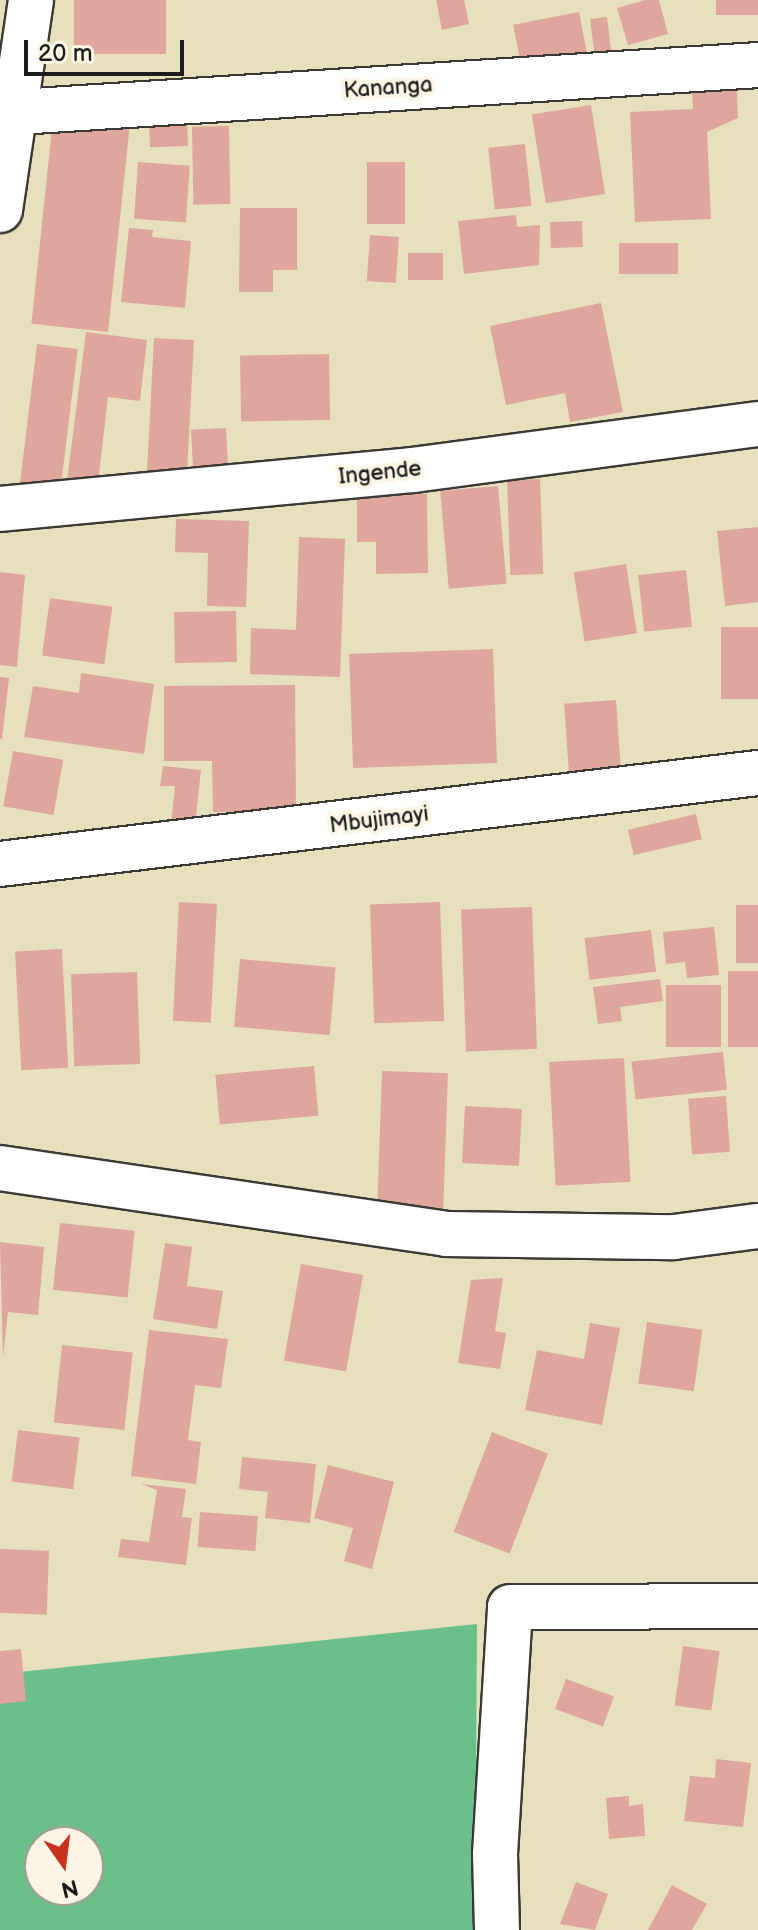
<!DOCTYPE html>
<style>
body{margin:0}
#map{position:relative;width:758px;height:1930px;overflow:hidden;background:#e7e0bc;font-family:"Balsamiq Sans",sans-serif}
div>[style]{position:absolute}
.forest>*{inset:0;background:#6cbe8a}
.building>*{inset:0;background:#dea69c;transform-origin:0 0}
.roads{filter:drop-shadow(2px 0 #3a3934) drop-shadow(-2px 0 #3a3934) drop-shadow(0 2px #3a3934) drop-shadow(0 -2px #3a3934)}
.minor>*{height:44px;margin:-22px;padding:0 22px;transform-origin:22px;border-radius:22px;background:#fff}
span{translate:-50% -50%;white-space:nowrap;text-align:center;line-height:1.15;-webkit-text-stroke:8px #fcf5e5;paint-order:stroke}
.street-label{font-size:22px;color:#1c1c1c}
.north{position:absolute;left:24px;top:1826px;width:80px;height:80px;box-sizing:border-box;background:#fcf5e5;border:2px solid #a29e95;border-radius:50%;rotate:166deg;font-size:22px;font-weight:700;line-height:32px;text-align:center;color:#1c1c1c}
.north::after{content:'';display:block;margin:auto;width:28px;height:36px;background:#c8321e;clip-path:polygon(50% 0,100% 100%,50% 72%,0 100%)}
.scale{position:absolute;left:24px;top:40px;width:160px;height:36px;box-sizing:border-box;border:4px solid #1c1c1c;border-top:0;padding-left:10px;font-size:24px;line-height:28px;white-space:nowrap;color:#1c1c1c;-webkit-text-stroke:6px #fcf5e5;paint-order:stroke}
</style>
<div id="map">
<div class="forest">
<i style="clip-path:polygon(evenodd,477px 1624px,475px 1930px,0 1930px,0 1674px,477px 1624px,40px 1842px,88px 1842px,88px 1890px,40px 1890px,40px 1842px)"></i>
</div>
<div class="building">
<i style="left:74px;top:0;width:92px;height:54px"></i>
<i style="clip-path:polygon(436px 0,464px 0,469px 24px,442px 30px)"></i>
<i style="clip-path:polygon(645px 0,659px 0,668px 34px,628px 45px,617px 8px)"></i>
<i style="left:716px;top:0;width:42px;height:15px"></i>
<i style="left:579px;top:12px;width:41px;height:67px;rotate:79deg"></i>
<i style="left:607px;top:17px;width:34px;height:17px;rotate:83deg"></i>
<i style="clip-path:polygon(736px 75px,738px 118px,707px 132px,711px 219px,635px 222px,630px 112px,693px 109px,691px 78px)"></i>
<i style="left:591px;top:105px;width:90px;height:60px;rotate:81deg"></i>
<i style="left:187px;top:117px;width:29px;height:38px;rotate:88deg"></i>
<i style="left:53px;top:119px;width:77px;height:206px;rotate:6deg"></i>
<i style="left:229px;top:126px;width:78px;height:37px;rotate:89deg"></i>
<i style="left:525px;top:144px;width:62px;height:37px;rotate:84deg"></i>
<i style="left:138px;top:162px;width:52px;height:57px;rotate:4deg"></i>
<i style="left:367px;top:162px;width:38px;height:62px"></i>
<i style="clip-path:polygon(240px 208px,297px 208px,297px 270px,273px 270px,273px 292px,239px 292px)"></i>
<i style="clip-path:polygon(516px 215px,517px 227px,540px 225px,539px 265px,464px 274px,458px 221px)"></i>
<i style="left:582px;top:221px;width:26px;height:32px;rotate:88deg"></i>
<i style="clip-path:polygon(129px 228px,153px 230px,152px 237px,191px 241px,185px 308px,121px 302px)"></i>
<i style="left:370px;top:235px;width:29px;height:46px;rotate:4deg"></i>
<i style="left:619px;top:243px;width:59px;height:31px"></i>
<i style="left:443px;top:253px;width:27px;height:35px;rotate:90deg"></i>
<i style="clip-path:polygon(601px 303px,623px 412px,570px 422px,565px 393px,506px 405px,490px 326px)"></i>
<i style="clip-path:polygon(86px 332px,147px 340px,140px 401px,108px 397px,97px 491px,66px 488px)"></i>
<i style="left:154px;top:338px;width:40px;height:140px;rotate:3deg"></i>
<i style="left:37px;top:344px;width:41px;height:148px;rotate:7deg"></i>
<i style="left:329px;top:354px;width:66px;height:89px;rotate:89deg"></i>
<i style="left:226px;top:428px;width:40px;height:35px;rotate:87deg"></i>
<i style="left:540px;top:479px;width:95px;height:33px;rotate:88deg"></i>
<i style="left:498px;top:486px;width:98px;height:58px;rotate:85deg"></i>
<i style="clip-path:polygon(427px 494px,428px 573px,376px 574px,376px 542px,357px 542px,357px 496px)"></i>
<i style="clip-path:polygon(176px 519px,249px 521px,246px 607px,207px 606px,208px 553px,175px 552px)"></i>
<i style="clip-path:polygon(758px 527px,758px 602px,725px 606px,717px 531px)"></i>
<i style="clip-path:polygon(299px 537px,345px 539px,340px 677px,250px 674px,251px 628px,296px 630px)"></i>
<i style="left:626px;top:564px;width:70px;height:53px;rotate:81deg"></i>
<i style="left:686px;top:570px;width:57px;height:48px;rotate:84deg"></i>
<i style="clip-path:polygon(0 572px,25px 575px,17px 667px,0 665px)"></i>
<i style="left:50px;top:598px;width:63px;height:58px;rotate:8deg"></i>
<i style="left:236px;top:611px;width:51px;height:62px;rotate:89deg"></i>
<i style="left:758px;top:627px;width:72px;height:37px;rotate:90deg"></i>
<i style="left:493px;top:649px;width:114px;height:144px;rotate:88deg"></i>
<i style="clip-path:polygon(81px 673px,154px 684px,144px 754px,24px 737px,33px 686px,79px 693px)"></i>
<i style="clip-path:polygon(0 677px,9px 678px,2px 739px,0 739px)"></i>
<i style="clip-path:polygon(295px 685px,296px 811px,213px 812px,212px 761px,164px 761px,164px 686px)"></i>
<i style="left:616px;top:700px;width:77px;height:52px;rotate:86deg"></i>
<i style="left:13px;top:751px;width:51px;height:56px;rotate:10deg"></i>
<i style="clip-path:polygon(163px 766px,201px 770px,195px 826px,171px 824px,175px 786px,160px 786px)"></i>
<i style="left:696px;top:814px;width:26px;height:70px;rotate:77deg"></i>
<i style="left:179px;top:902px;width:38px;height:119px;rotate:3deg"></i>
<i style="left:440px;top:902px;width:119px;height:70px;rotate:88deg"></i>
<i style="left:736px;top:905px;width:22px;height:58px"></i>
<i style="left:532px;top:907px;width:142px;height:71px;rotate:88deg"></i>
<i style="clip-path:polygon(714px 927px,719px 975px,687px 978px,685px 962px,666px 964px,663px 932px)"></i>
<i style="left:651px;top:930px;width:42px;height:67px;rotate:83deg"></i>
<i style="left:62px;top:949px;width:119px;height:47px;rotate:87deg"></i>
<i style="left:240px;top:959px;width:96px;height:68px;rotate:5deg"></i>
<i style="left:758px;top:971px;width:76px;height:30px;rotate:90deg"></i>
<i style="left:137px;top:972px;width:92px;height:66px;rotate:88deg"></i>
<i style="clip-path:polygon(660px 979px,663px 1001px,620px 1007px,622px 1021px,598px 1024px,593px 987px)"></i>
<i style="left:666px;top:985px;width:55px;height:62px"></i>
<i style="left:723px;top:1052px;width:38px;height:92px;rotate:84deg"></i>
<i style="left:624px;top:1058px;width:124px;height:75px;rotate:87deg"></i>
<i style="left:314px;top:1066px;width:50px;height:99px;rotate:85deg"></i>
<i style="left:382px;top:1071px;width:66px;height:140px;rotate:2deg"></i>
<i style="left:726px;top:1096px;width:56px;height:38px;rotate:86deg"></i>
<i style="left:465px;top:1106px;width:57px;height:57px;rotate:3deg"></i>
<i style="left:60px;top:1223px;width:75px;height:67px;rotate:6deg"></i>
<i style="clip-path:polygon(0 1242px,44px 1247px,38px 1315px,8px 1312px,3px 1357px)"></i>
<i style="clip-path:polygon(165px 1243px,192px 1247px,187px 1286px,223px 1291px,217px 1329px,153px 1319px)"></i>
<i style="left:301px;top:1264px;width:63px;height:98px;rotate:10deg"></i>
<i style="clip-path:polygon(503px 1278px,495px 1331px,506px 1333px,500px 1369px,458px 1363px,471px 1280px)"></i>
<i style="left:647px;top:1322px;width:56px;height:62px;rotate:8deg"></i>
<i style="clip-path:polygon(590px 1323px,620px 1328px,602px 1425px,525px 1410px,537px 1350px,584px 1359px)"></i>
<i style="clip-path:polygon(149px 1330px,228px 1339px,221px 1388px,195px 1385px,188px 1440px,201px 1442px,196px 1484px,131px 1476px)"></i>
<i style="left:62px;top:1345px;width:71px;height:78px;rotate:6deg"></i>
<i style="left:18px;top:1430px;width:62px;height:52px;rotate:7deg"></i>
<i style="left:492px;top:1432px;width:60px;height:107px;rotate:21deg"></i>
<i style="clip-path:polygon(242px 1457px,316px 1464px,310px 1523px,265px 1518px,268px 1492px,239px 1489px)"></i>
<i style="clip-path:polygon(328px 1465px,394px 1482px,372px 1569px,344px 1561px,353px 1528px,314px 1518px)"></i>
<i style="clip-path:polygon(141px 1484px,186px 1489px,182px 1517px,192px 1518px,186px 1565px,118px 1557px,121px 1539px,149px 1542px,157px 1490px)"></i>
<i style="left:200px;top:1512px;width:58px;height:35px;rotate:4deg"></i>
<i style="left:0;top:1549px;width:49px;height:64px;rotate:2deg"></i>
<i style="left:683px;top:1646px;width:37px;height:60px;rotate:8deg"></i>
<i style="clip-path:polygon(21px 1649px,26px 1701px,0 1704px,0 1651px)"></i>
<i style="left:566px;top:1679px;width:51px;height:32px;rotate:20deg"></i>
<i style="clip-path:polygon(716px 1759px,751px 1763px,743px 1827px,684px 1821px,690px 1776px,715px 1778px)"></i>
<i style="clip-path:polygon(629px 1796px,629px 1806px,643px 1804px,645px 1836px,609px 1839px,606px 1798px)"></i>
<i style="clip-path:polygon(576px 1882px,608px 1894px,595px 1930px,560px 1924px)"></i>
<i style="clip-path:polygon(672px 1885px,707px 1904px,692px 1930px,648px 1930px)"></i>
</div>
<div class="roads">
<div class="minor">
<i style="left:18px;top:112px;width:741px;rotate:-3.63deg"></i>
<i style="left:0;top:210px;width:212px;rotate:-81.6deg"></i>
<i style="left:0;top:509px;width:415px;rotate:-5.4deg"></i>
<i style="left:413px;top:470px;width:348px;rotate:-7.6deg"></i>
<i style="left:0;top:864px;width:763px;rotate:-6.85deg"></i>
<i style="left:0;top:1168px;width:451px;rotate:8.4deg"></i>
<i style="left:446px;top:1234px;width:228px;rotate:0.8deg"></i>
<i style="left:674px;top:1237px;width:85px;rotate:-7.5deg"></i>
<i style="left:497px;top:1930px;width:76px;rotate:-91.5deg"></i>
<i style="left:495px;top:1854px;width:247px;rotate:-86.5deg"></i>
<i style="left:510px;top:1607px;width:248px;rotate:-0.2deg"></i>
</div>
</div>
<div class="street-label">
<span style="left:388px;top:88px;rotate:-4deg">Kananga</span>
<span style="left:380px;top:473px;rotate:-6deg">Ingende</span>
<span style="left:379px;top:820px;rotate:-7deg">Mbujimayi</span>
</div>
<div class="north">N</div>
<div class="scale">20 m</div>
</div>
